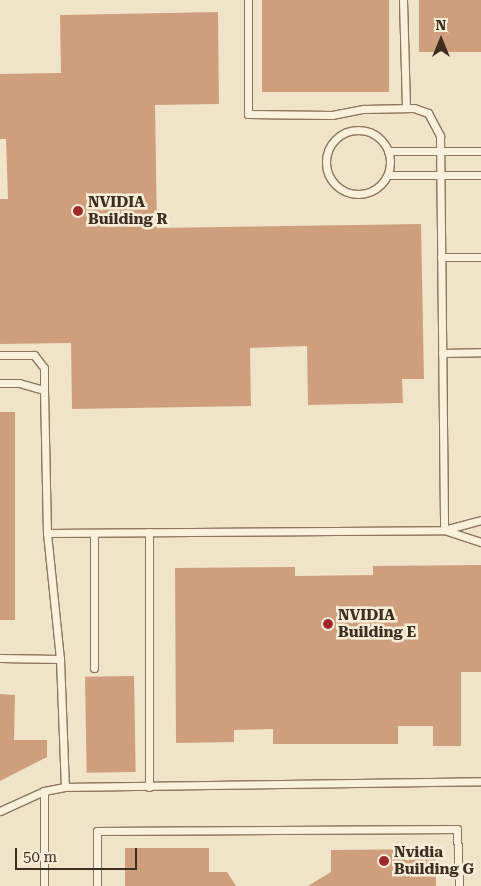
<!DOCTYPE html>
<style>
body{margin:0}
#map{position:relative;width:481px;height:886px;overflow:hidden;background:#f0e4c8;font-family:"Roboto Serif",serif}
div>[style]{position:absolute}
.building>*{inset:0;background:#cf9f7d;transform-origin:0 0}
.roads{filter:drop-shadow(1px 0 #8d765c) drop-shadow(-1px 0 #8d765c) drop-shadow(0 1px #8d765c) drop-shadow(0 -1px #8d765c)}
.service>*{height:7px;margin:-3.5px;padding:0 3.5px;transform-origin:3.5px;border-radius:3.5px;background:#faf1dc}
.service>.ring{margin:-3.5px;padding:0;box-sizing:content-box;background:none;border:7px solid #faf1dc;border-radius:50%}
.dots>*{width:14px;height:14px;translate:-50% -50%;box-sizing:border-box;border:2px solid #f7eed8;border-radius:50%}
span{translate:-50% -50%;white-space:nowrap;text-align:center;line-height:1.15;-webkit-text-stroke:5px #f7eed8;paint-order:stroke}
.poi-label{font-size:15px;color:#3d2e20;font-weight:700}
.left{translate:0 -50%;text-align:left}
.north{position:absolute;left:416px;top:15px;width:50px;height:50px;-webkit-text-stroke:4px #f7eed8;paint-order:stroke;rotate:0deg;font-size:14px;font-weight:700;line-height:20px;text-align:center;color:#3d2e20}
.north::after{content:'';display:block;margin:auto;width:18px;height:22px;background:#3d2e20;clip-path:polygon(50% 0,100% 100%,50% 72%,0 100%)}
.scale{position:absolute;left:15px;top:848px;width:122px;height:22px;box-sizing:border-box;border:2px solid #3d2e20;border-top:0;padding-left:6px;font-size:15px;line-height:18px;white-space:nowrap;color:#3d2e20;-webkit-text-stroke:4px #f7eed8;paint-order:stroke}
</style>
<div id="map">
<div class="building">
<i style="left:262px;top:0;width:127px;height:92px"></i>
<i style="left:419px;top:0;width:62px;height:52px"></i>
<i style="clip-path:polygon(218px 12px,219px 104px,155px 105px,157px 228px,421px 224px,424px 379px,402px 379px,403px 403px,308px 405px,307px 346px,250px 348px,251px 406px,72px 409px,71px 343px,0 344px,0 199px,8px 199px,6px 139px,0 139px,0 74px,61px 73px,60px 15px)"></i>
<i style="left:0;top:412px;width:15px;height:208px"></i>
<i style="clip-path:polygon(481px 565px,481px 672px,461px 672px,461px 746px,433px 746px,433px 726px,398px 726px,398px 744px,273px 744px,273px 729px,234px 730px,234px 742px,176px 743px,175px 568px,295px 567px,295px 576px,373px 575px,373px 566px)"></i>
<i style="left:134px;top:676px;width:96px;height:49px;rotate:89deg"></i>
<i style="clip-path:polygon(0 694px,15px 695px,14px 740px,47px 740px,47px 757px,0 781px)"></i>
<i style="clip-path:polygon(125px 848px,209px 848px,209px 872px,227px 872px,236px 886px,125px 886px)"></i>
<i style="clip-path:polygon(436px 849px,436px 886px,308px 886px,331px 872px,331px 850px)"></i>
</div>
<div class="roads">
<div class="service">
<i style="left:248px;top:0;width:114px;rotate:90deg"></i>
<i style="left:248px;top:114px;width:84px;rotate:0.7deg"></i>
<i style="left:332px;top:115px;width:32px;rotate:-11deg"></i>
<i style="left:363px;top:109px;width:51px;rotate:-1.1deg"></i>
<i style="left:414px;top:108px;width:15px;rotate:20deg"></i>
<i style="left:428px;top:113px;width:26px;rotate:62deg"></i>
<i style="left:440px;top:136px;width:394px;rotate:89.4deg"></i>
<i style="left:403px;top:0;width:108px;rotate:88.4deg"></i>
<i class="ring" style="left:326px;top:130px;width:57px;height:57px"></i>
<i style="left:388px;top:151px;width:93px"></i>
<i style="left:388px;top:175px;width:93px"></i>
<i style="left:441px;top:257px;width:40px"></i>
<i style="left:442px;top:353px;width:39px;rotate:-1deg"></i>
<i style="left:0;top:355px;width:34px"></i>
<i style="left:34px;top:355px;width:16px;rotate:52deg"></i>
<i style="left:44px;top:368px;width:22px;rotate:90deg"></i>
<i style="left:0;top:383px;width:19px"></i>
<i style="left:19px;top:383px;width:26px;rotate:16deg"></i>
<i style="left:44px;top:390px;width:143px;rotate:88.8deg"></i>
<i style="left:47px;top:533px;width:397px;rotate:-0.4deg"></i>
<i style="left:444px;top:530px;width:38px;rotate:-15deg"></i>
<i style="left:444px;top:530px;width:39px;rotate:18deg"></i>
<i style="left:149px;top:532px;width:255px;rotate:90deg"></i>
<i style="left:47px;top:533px;width:127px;rotate:84.1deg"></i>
<i style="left:60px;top:659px;width:128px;rotate:87.8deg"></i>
<i style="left:0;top:658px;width:60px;rotate:1deg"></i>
<i style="left:94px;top:668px;width:134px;rotate:-90deg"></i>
<i style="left:44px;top:791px;width:95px;rotate:90deg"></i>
<i style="left:0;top:811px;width:48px;rotate:-24.4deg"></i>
<i style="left:44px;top:791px;width:21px;rotate:-11deg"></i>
<i style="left:65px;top:787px;width:416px;rotate:-0.8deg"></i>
<i style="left:97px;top:886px;width:55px;rotate:-90deg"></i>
<i style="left:97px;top:831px;width:360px;rotate:-0.3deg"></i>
<i style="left:457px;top:829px;width:57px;rotate:88deg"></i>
</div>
</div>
<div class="dots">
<i style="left:78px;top:211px;background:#9e2a2b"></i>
<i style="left:328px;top:624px;background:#9e2a2b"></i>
<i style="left:384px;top:861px;background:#9e2a2b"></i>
</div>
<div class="poi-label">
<span class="left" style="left:88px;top:211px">NVIDIA<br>Building R</span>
<span class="left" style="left:338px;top:624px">NVIDIA<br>Building E</span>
<span class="left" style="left:394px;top:861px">Nvidia<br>Building G</span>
</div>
<div class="north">N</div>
<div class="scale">50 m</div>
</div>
